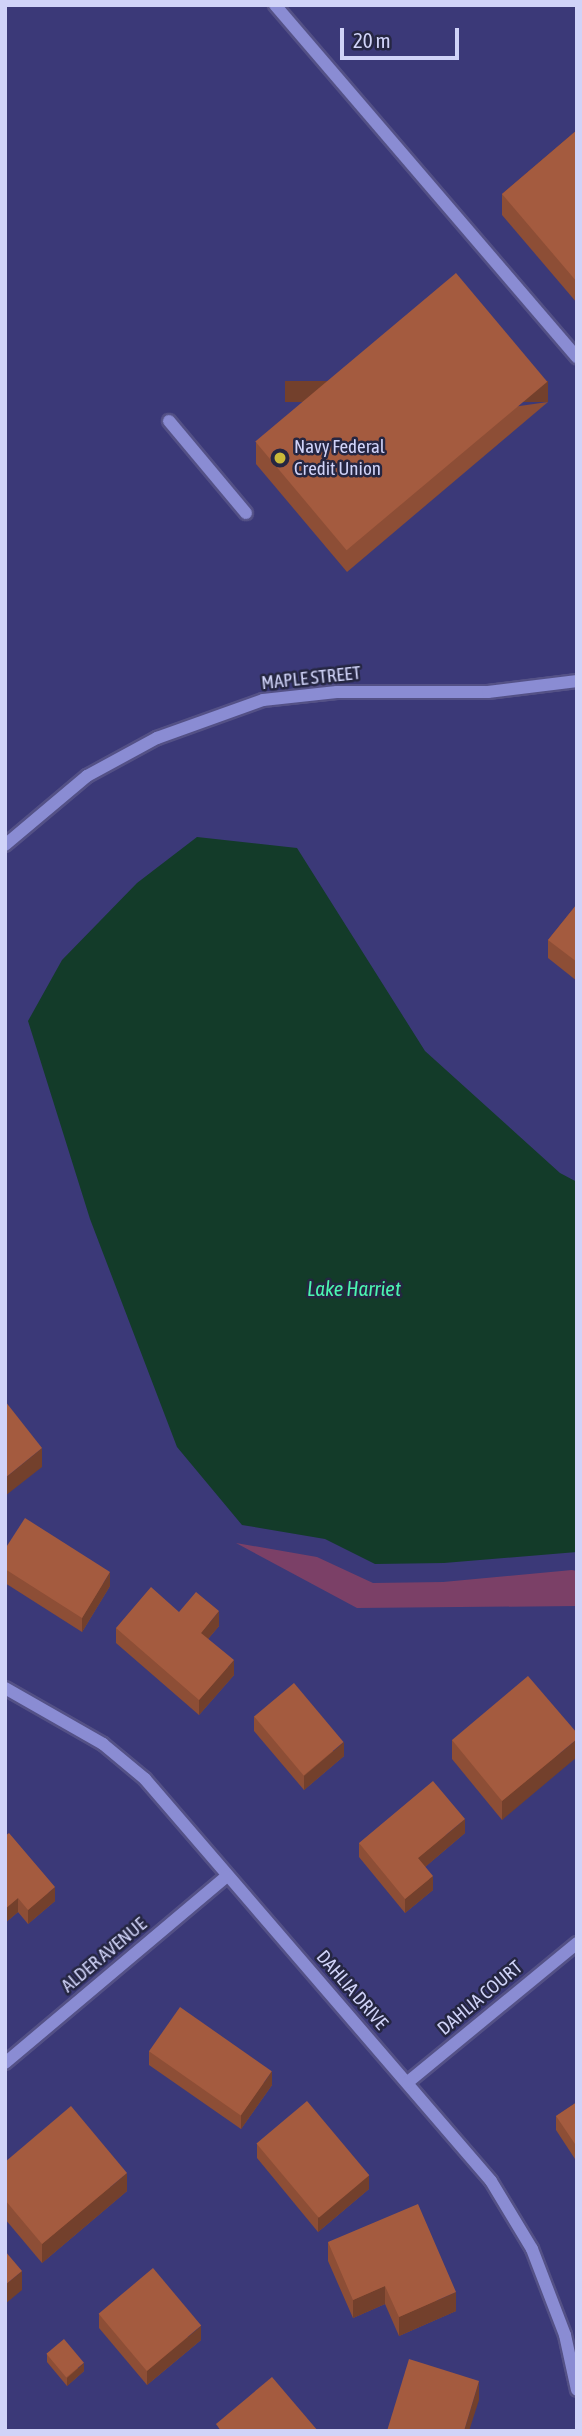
<!DOCTYPE html>
<style>
body{margin:0}
#map{position:relative;width:582px;height:2436px;overflow:hidden;background:#3b3978;font-family:"Asap Condensed",sans-serif}
div>[style]{position:absolute}
.green>*{inset:0;background:#7b4067}
.water>*{inset:0;background:#133b29}
.roads{filter:drop-shadow(2px 0 #545186) drop-shadow(-2px 0 #545186) drop-shadow(0 2px #545186) drop-shadow(0 -2px #545186)}
.minor>*{height:12px;margin:-6px;padding:0 6px;transform-origin:6px;border-radius:6px;background:#8a8cd3}
.wall>*{inset:0;background:#8d4e36}
.shaded-wall>*{inset:0;background:#73402c;transform-origin:0 0}
.building>*{inset:0;background:#a45b3f;transform-origin:0 0}
.dots>*{width:19px;height:19px;translate:-50% -50%;box-sizing:border-box;border:4px solid #252642;border-radius:50%}
span{translate:-50% -50%;white-space:nowrap;text-align:center;line-height:1.15;-webkit-text-stroke:5px #252642;paint-order:stroke}
.poi-label{font-size:19px;color:#d0d3f8}
.left{translate:0 -50%;text-align:left}
.street-label{font-size:19px;color:#d0d3f8}
.water-label{font-size:21px;color:#4bf5b1;font-style:italic}
.frame{position:absolute;inset:0;border:7px solid #d0d3f8;pointer-events:none}
.scale{position:absolute;left:340px;top:28px;width:119px;height:32px;box-sizing:border-box;border:4px solid #d0d3f8;border-top:0;padding-left:9px;font-size:21px;line-height:24px;white-space:nowrap;color:#d0d3f8;-webkit-text-stroke:5px #252642;paint-order:stroke}
</style>
<div id="map">
<div class="green">
<i style="clip-path:polygon(236px 1543px,317px 1557px,373px 1583px,443px 1582px,572px 1570px,577px 1571px,577px 1606px,357px 1608px)"></i>
</div>
<div class="water">
<i style="clip-path:polygon(197px 837px,297px 848px,425px 1051px,560px 1173px,577px 1182px,577px 1552px,444px 1563px,375px 1564px,325px 1539px,242px 1525px,177px 1447px,90px 1219px,28px 1021px,62px 960px,137px 883px)"></i>
</div>
<div class="roads">
<div class="minor">
<i style="left:275px;top:5px;width:464px;rotate:49.4deg"></i>
<i style="left:169px;top:421px;width:120px;rotate:50.1deg"></i>
<i style="left:5px;top:845px;width:107px;rotate:-40.1deg"></i>
<i style="left:87px;top:776px;width:80px;rotate:-28.5deg"></i>
<i style="left:157px;top:738px;width:113px;rotate:-19.7deg"></i>
<i style="left:263px;top:700px;width:74px;rotate:-6.2deg"></i>
<i style="left:337px;top:692px;width:151px"></i>
<i style="left:488px;top:692px;width:90px;rotate:-7deg"></i>
<i style="left:5px;top:1688px;width:113px;rotate:29.7deg"></i>
<i style="left:103px;top:1744px;width:55px;rotate:39.8deg"></i>
<i style="left:145px;top:1779px;width:530px;rotate:49.28deg"></i>
<i style="left:491px;top:2181px;width:79px;rotate:58.9deg"></i>
<i style="left:532px;top:2249px;width:92px;rotate:69deg"></i>
<i style="left:565px;top:2335px;width:56px;rotate:77.7deg"></i>
<i style="left:5px;top:2063px;width:290px;rotate:-40.1deg"></i>
<i style="left:408px;top:2082px;width:219px;rotate:-39.4deg"></i>
</div>
</div>
<div class="wall">
<i style="clip-path:polygon(577px 130px,577px 303px,502px 215px,502px 194px)"></i>
<i style="clip-path:polygon(548px 402px,347px 572px,256px 464px,256px 443px)"></i>
<i style="clip-path:polygon(577px 904px,577px 981px,548px 958px,548px 940px)"></i>
<i style="clip-path:polygon(5px 1549px,110px 1586px,82px 1632px,5px 1583px)"></i>
<i style="clip-path:polygon(179px 1612px,219px 1626px,208px 1639px,234px 1675px,199px 1715px,116px 1643px,116px 1628px)"></i>
<i style="clip-path:polygon(254px 1716px,344px 1756px,304px 1790px,254px 1731px)"></i>
<i style="clip-path:polygon(577px 1733px,502px 1820px,452px 1759px,452px 1740px)"></i>
<i style="clip-path:polygon(465px 1833px,425px 1867px,433px 1890px,405px 1913px,359px 1857px,359px 1843px)"></i>
<i style="clip-path:polygon(5px 1836px,55px 1901px,28px 1924px,18px 1912px,5px 1923px)"></i>
<i style="clip-path:polygon(149px 2051px,272px 2085px,241px 2129px,149px 2065px)"></i>
<i style="clip-path:polygon(577px 2102px,575px 2159px,556px 2130px,556px 2116px)"></i>
<i style="clip-path:polygon(257px 2144px,369px 2189px,318px 2232px,257px 2158px)"></i>
<i style="clip-path:polygon(5px 2162px,127px 2191px,42px 2263px,5px 2219px)"></i>
<i style="clip-path:polygon(328px 2242px,456px 2311px,399px 2336px,385px 2304px,353px 2318px,328px 2261px)"></i>
<i style="clip-path:polygon(99px 2314px,201px 2340px,147px 2385px,99px 2328px)"></i>
<i style="clip-path:polygon(47px 2354px,84px 2371px,67px 2386px,47px 2362px)"></i>
</div>
<div class="shaded-wall">
<i style="left:548px;top:381px;width:21px;height:263px;rotate:90deg"></i>
<i style="clip-path:polygon(42px 1448px,42px 1467px,5px 1496px,5px 1478px)"></i>
<i style="clip-path:polygon(110px 1572px,110px 1586px,82px 1632px,82px 1618px)"></i>
<i style="clip-path:polygon(219px 1611px,219px 1626px,201px 1647px,201px 1633px)"></i>
<i style="clip-path:polygon(234px 1660px,234px 1675px,199px 1715px,199px 1700px)"></i>
<i style="clip-path:polygon(577px 1739px,577px 1757px,502px 1820px,502px 1801px)"></i>
<i style="clip-path:polygon(344px 1742px,344px 1756px,304px 1790px,304px 1776px)"></i>
<i style="clip-path:polygon(465px 1819px,465px 1833px,418px 1873px,418px 1858px)"></i>
<i style="clip-path:polygon(433px 1876px,433px 1890px,405px 1913px,405px 1899px)"></i>
<i style="clip-path:polygon(55px 1887px,55px 1901px,28px 1924px,28px 1910px)"></i>
<i style="clip-path:polygon(18px 1898px,18px 1912px,5px 1923px,5px 1909px)"></i>
<i style="clip-path:polygon(272px 2071px,272px 2085px,241px 2129px,241px 2115px)"></i>
<i style="clip-path:polygon(577px 2143px,577px 2157px,575px 2159px,575px 2144px)"></i>
<i style="clip-path:polygon(127px 2173px,127px 2191px,42px 2263px,42px 2244px)"></i>
<i style="clip-path:polygon(369px 2175px,369px 2189px,318px 2232px,318px 2217px)"></i>
<i style="clip-path:polygon(22px 2271px,22px 2290px,5px 2304px,5px 2285px)"></i>
<i style="clip-path:polygon(385px 2286px,385px 2304px,353px 2318px,353px 2300px)"></i>
<i style="clip-path:polygon(456px 2292px,456px 2311px,399px 2336px,399px 2317px)"></i>
<i style="clip-path:polygon(201px 2326px,201px 2340px,147px 2385px,147px 2371px)"></i>
<i style="clip-path:polygon(84px 2363px,84px 2371px,67px 2386px,67px 2378px)"></i>
<i style="clip-path:polygon(479px 2381px,479px 2400px,469px 2431px,464px 2431px)"></i>
</div>
<div class="building">
<i style="clip-path:polygon(577px 130px,577px 282px,502px 194px)"></i>
<i style="left:456px;top:273px;width:142px;height:262px;rotate:50deg"></i>
<i style="clip-path:polygon(577px 904px,577px 962px,548px 940px)"></i>
<i style="clip-path:polygon(5px 1401px,42px 1448px,5px 1478px)"></i>
<i style="clip-path:polygon(25px 1518px,110px 1572px,82px 1618px,5px 1569px,5px 1549px)"></i>
<i style="clip-path:polygon(151px 1587px,179px 1612px,196px 1592px,219px 1611px,201px 1633px,234px 1660px,199px 1700px,116px 1628px)"></i>
<i style="clip-path:polygon(528px 1676px,577px 1733px,577px 1739px,502px 1801px,452px 1740px)"></i>
<i style="left:294px;top:1683px;width:77px;height:52px;rotate:50deg"></i>
<i style="clip-path:polygon(433px 1781px,465px 1819px,418px 1858px,433px 1876px,405px 1899px,359px 1843px)"></i>
<i style="clip-path:polygon(9px 1833px,55px 1887px,28px 1910px,18px 1898px,5px 1909px,5px 1836px)"></i>
<i style="left:180px;top:2007px;width:112px;height:54px;rotate:35deg"></i>
<i style="left:307px;top:2101px;width:97px;height:66px;rotate:50deg"></i>
<i style="clip-path:polygon(577px 2102px,577px 2143px,575px 2144px,556px 2116px)"></i>
<i style="clip-path:polygon(71px 2106px,127px 2173px,42px 2244px,5px 2200px,5px 2162px)"></i>
<i style="clip-path:polygon(418px 2204px,456px 2292px,399px 2317px,385px 2286px,353px 2300px,328px 2242px)"></i>
<i style="clip-path:polygon(5px 2251px,22px 2271px,5px 2285px)"></i>
<i style="left:153px;top:2268px;width:75px;height:71px;rotate:50deg"></i>
<i style="left:64px;top:2339px;width:31px;height:23px;rotate:50deg"></i>
<i style="clip-path:polygon(409px 2359px,479px 2381px,464px 2431px,387px 2431px)"></i>
<i style="clip-path:polygon(272px 2377px,318px 2431px,221px 2431px,216px 2424px)"></i>
</div>
<div class="dots">
<i style="left:280px;top:458px;background:#caba39"></i>
</div>
<div class="poi-label">
<span class="left" style="left:294px;top:458px">Navy Federal<br>Credit Union</span>
</div>
<div class="street-label">
<span style="left:311px;top:678px;rotate:-6deg">MAPLE STREET</span>
<span style="left:104px;top:1955px;rotate:-40deg">ALDER AVENUE</span>
<span style="left:352px;top:1990px;rotate:49deg">DAHLIA DRIVE</span>
<span style="left:480px;top:1998px;rotate:-40deg">DAHLIA COURT</span>
</div>
<div class="water-label">
<span style="left:354px;top:1288px">Lake Harriet</span>
</div>
<div class="frame"></div>
<div class="scale">20 m</div>
</div>
